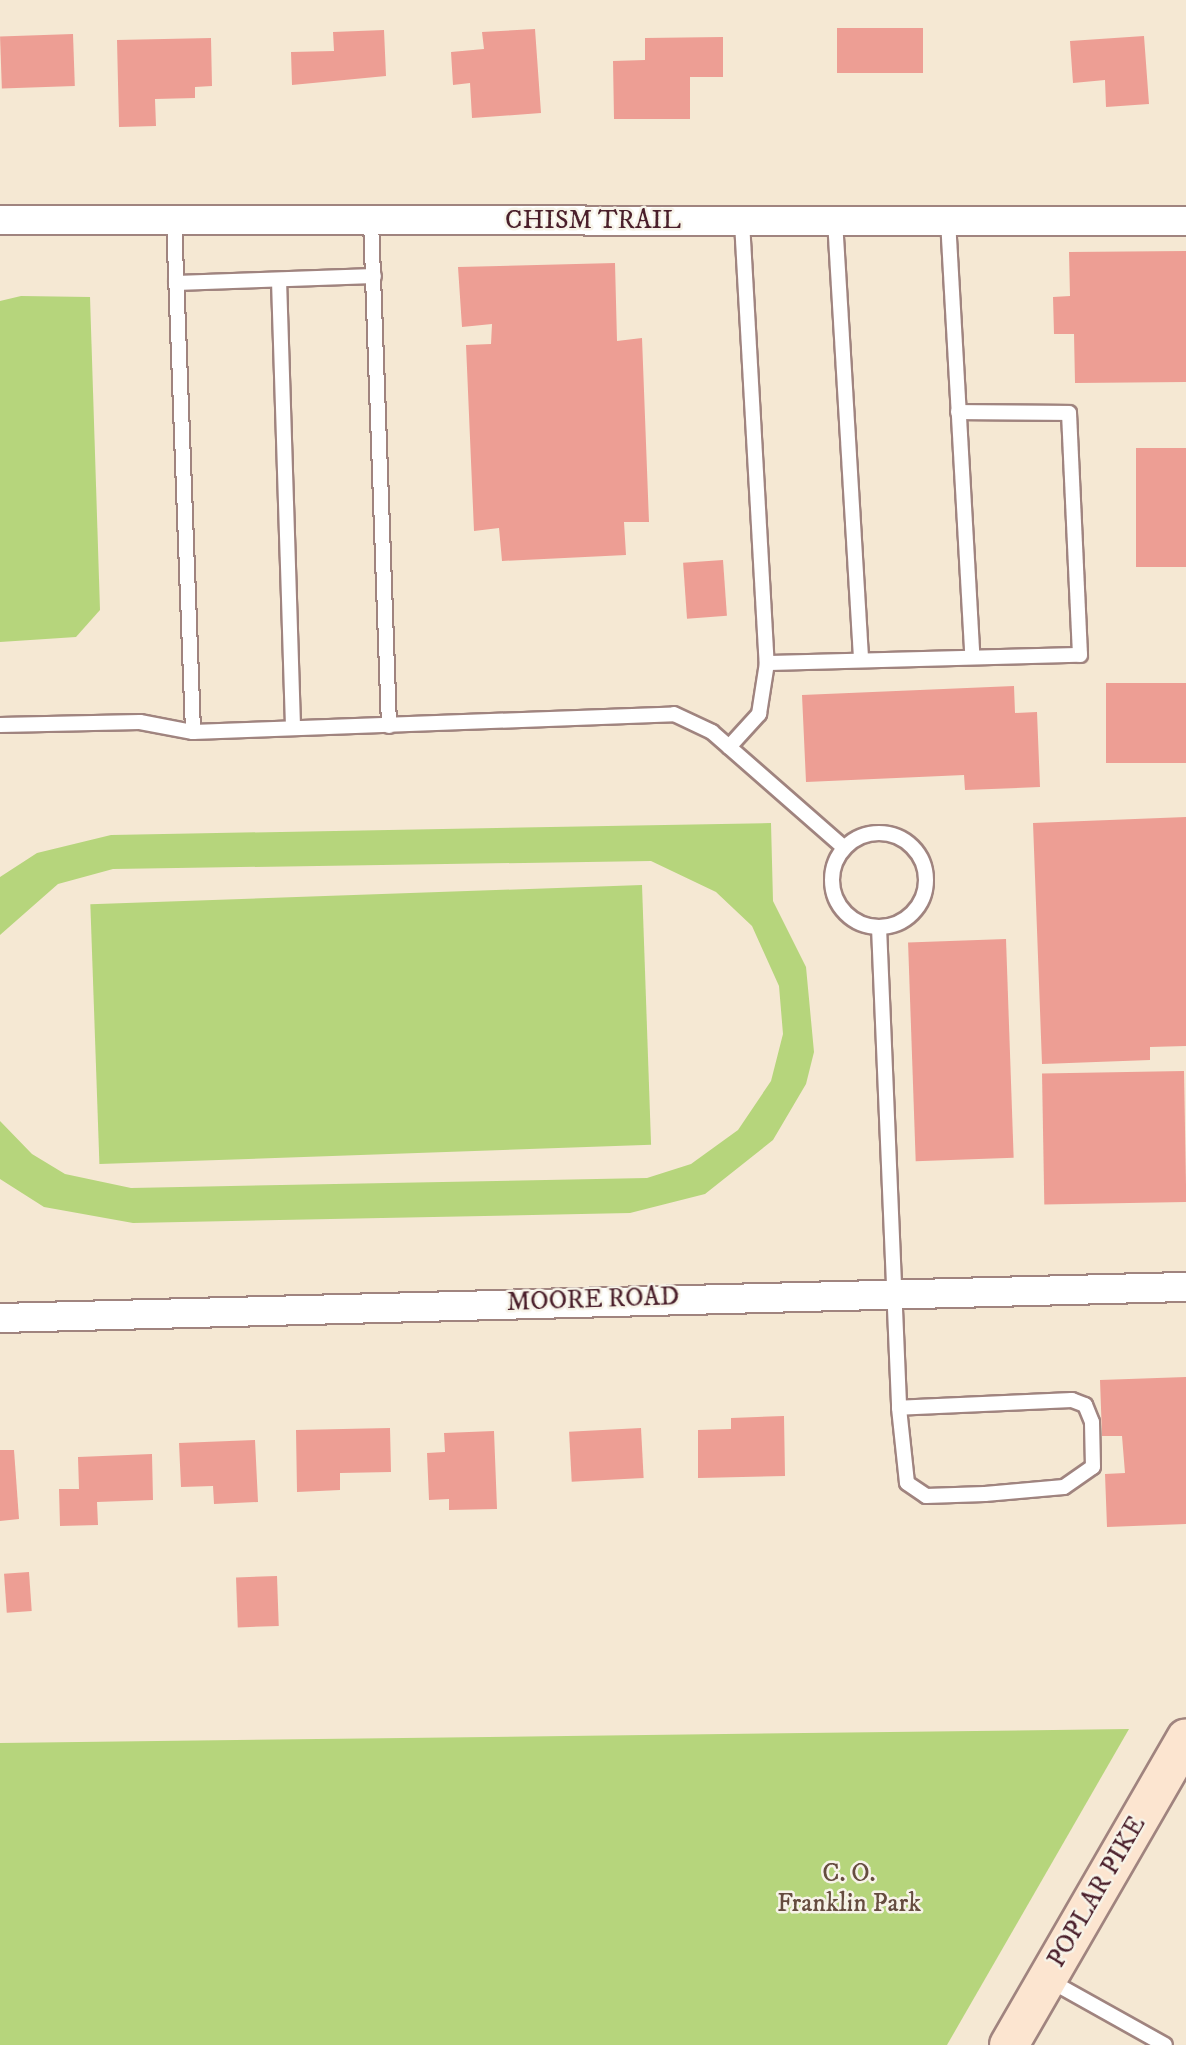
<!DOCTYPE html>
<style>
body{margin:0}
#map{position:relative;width:1186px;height:2045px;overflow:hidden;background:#f5e8d3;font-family:"IM FELL DW Pica",serif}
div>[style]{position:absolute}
.green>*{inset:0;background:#b6d57c;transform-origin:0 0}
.building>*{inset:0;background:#ed9e94;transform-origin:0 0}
.roads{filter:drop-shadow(2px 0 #a0847f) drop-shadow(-2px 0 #a0847f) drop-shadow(0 2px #a0847f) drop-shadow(0 -2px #a0847f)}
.lane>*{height:14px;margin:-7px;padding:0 7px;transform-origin:7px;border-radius:7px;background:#fff}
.lane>.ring{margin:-7px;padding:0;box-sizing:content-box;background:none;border:14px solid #fff;border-radius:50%}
.street>*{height:28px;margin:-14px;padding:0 14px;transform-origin:14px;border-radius:14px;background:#fff}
.secondary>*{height:38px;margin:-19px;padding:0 19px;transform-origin:19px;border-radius:19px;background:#fce5d0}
span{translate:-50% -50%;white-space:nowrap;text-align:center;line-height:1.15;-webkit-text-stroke:5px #f7f3e8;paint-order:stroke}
.street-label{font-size:26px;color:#4a1f2b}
.park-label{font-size:26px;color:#654c3f}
</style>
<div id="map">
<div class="green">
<i style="clip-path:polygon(21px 296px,90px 297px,100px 610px,76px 637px,0 642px,0 301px)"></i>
<i style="clip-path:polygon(771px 823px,773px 901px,806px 967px,814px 1052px,806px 1084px,773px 1140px,705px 1194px,630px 1213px,133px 1223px,44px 1207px,0 1179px,0 1121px,32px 1154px,65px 1174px,131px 1188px,647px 1178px,691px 1164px,738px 1130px,771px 1081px,783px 1034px,779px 986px,752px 926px,716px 892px,651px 861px,113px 869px,58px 884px,0 935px,0 877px,37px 853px,111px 835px)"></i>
<i style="left:642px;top:885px;width:260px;height:552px;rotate:88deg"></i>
<i style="clip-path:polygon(1129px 1729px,947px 2045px,0 2045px,0 1743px)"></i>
</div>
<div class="building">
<i style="left:837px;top:28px;width:86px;height:45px"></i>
<i style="clip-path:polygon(535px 29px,541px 113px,472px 118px,470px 83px,453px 85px,451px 52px,484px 49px,482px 32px)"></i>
<i style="clip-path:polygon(384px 30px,386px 76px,292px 85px,291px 52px,334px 51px,333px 32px)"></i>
<i style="left:73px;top:34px;width:52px;height:73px;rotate:88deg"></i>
<i style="clip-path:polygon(1144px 36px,1149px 104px,1106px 107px,1105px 80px,1073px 83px,1070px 41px)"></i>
<i style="clip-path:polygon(723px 37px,723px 77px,690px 77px,690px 119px,614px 119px,613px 61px,645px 60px,645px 38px)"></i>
<i style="clip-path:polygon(211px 38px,212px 86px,195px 87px,195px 98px,155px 99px,156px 126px,119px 127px,117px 40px)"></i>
<i style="clip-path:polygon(1186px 251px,1186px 382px,1075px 383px,1074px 334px,1054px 334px,1053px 297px,1070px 296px,1069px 252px)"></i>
<i style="clip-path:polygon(615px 263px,617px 341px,642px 338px,649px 522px,624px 522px,626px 555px,502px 561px,499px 528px,474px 531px,466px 345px,491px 344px,492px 324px,462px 327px,458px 267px)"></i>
<i style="left:1186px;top:448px;width:119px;height:50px;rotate:90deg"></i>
<i style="left:723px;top:560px;width:56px;height:40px;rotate:86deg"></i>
<i style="left:1186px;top:683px;width:80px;height:80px;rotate:90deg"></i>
<i style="clip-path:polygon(1014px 686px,1015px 713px,1037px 712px,1040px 787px,965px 790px,964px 775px,806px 782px,802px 695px)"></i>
<i style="clip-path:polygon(1186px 817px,1186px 1046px,1150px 1047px,1150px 1060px,1042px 1064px,1033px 823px)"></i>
<i style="left:1006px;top:939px;width:219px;height:98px;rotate:88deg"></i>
<i style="left:1184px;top:1071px;width:131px;height:142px;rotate:89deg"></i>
<i style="clip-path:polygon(1186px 1377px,1186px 1524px,1107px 1527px,1105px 1474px,1125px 1473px,1122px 1436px,1102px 1436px,1100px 1380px)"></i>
<i style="clip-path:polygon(784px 1416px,785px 1476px,698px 1478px,698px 1430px,731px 1429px,731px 1418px)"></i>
<i style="clip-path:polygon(390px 1428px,391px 1472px,340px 1473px,340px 1490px,297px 1492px,296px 1430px)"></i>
<i style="left:641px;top:1428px;width:50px;height:72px;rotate:87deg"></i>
<i style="clip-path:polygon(494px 1431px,497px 1509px,449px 1510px,449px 1499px,429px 1500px,427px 1453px,445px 1452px,444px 1433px)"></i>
<i style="clip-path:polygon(255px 1440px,258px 1502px,214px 1504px,213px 1486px,181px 1487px,179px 1443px)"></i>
<i style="clip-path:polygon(0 1450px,14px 1450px,19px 1519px,0 1521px)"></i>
<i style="clip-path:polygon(152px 1454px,153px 1500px,97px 1502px,98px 1525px,60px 1526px,59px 1489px,79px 1489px,78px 1457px)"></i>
<i style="left:29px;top:1572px;width:39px;height:25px;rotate:86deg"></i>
<i style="left:277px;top:1576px;width:50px;height:41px;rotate:88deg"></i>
</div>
<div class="roads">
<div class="lane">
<i style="left:174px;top:220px;width:512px;rotate:87.87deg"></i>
<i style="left:371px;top:220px;width:506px;rotate:87.96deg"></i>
<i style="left:835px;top:220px;width:438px;rotate:86.6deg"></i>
<i style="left:948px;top:220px;width:437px;rotate:86.8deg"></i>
<i style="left:742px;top:222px;width:442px;rotate:86.8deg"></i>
<i style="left:279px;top:280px;width:448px;rotate:88.2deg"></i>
<i style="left:176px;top:283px;width:198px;rotate:-2deg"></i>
<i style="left:0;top:725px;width:140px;rotate:-1.2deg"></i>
<i style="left:140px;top:722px;width:54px;rotate:10.7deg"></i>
<i style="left:193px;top:732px;width:481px;rotate:-2.1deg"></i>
<i style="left:674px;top:714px;width:42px;rotate:25.3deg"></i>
<i style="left:712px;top:732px;width:173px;rotate:41.2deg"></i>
<i style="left:729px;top:747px;width:45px;rotate:-47.7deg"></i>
<i style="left:759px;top:714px;width:52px;rotate:-81.1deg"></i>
<i style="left:767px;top:663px;width:313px;rotate:-1.5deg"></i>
<i style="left:1080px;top:655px;width:242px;rotate:-92.6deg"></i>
<i style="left:1069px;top:413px;width:111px;rotate:-179.5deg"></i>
<i class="ring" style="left:832px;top:833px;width:80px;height:80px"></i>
<i style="left:879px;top:927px;width:481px;rotate:87.6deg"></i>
<i style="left:899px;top:1408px;width:75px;rotate:83.9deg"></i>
<i style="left:907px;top:1483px;width:23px;rotate:34deg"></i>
<i style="left:926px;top:1496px;width:59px;rotate:-1.9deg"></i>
<i style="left:985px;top:1494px;width:79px;rotate:-5.1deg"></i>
<i style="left:1064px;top:1487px;width:35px;rotate:-35deg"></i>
<i style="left:1093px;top:1467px;width:45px;rotate:-91.3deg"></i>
<i style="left:1092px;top:1422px;width:18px;rotate:-112deg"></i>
<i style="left:1085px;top:1405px;width:14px;rotate:-159deg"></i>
<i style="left:1072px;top:1400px;width:173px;rotate:177.4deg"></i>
<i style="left:1047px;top:1979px;width:135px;rotate:29.2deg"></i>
</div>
<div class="street">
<i style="left:0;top:220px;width:1186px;rotate:0.05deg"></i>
<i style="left:0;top:1318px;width:1186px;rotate:-1.5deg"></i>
</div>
<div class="secondary">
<i style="left:1009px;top:2045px;width:354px;rotate:-60deg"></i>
</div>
</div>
<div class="street-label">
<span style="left:593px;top:221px">CHISM TRAIL</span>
<span style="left:593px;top:1300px;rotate:-2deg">MOORE ROAD</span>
<span style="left:1097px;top:1892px;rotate:-60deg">POPLAR PIKE</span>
</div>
<div class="park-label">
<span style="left:849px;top:1889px">C. O.<br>Franklin Park</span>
</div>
</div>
